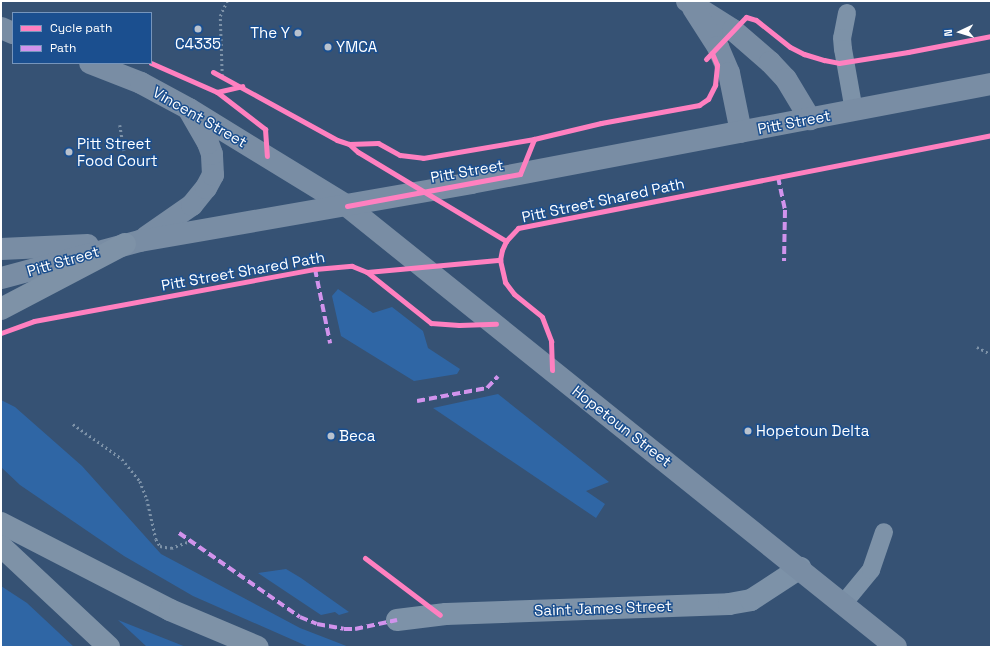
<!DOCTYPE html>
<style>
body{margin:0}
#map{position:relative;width:992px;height:648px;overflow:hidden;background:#365274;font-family:"Space Grotesk",sans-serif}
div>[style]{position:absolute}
.green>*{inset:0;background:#2f66a5}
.path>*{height:2.5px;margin-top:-1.25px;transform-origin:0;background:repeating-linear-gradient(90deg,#7d92a8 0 2px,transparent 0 5px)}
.lane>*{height:18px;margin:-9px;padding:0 9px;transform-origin:9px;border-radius:9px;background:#7d92a8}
.street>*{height:22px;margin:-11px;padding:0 11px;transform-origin:11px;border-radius:11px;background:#7d92a8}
.secondary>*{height:22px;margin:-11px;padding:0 11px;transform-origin:11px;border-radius:11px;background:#798da4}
.highway>*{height:22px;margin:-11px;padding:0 11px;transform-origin:11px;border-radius:11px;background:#7e92a7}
.quiet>*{height:4px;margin-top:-2px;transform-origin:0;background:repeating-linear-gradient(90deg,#d193ec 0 8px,transparent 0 12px)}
.cycleway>*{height:5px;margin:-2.5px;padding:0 2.5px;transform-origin:2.5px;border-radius:2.5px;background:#ff80c0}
.dots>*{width:11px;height:11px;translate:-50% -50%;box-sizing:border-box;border:2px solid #1b4f8f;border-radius:50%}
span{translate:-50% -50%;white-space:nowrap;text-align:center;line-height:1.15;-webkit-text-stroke:3px #1b4f8f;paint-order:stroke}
.poi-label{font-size:15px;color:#fff}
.right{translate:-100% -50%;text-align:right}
.left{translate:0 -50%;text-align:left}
.street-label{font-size:15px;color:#fff}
.frame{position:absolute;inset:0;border:2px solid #fff;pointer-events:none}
.legend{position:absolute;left:12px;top:12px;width:140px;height:52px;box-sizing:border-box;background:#1b4f8f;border:1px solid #7695bc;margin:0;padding:5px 7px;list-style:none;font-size:12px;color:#fff}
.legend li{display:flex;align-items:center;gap:8px;height:20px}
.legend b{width:20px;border:1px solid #7695bc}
.north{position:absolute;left:940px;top:12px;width:40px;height:40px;-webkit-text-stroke:3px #1b4f8f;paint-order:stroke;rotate:266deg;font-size:11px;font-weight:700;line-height:16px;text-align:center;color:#fff}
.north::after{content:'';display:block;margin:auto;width:14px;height:18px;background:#fff;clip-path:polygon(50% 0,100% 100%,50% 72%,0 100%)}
</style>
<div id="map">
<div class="green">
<i style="clip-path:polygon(338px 289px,373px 313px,392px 307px,423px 331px,428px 348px,460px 369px,457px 374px,414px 381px,341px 336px,332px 296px)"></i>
<i style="clip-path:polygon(498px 394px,609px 482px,586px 491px,605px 504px,596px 518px,433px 408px)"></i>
<i style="clip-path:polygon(1px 400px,15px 407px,82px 466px,161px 554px,300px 628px,349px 647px,309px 647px,193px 596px,124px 556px,20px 485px,1px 467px)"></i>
<i style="clip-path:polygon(286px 569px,301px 578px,349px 612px,339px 615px,335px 612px,321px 615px,258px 573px)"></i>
<i style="clip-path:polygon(1px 586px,27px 603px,74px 647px,1px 647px)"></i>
<i style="clip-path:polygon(118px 620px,186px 647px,147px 647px)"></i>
</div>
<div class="path">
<i style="left:222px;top:76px;width:60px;rotate:-91.9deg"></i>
<i style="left:220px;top:16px;width:17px;rotate:-65deg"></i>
<i style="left:120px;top:125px;width:26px;rotate:81deg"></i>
<i style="left:977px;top:347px;width:16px;rotate:27deg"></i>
<i style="left:73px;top:424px;width:60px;rotate:35.5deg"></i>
<i style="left:122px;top:459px;width:28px;rotate:51deg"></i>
<i style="left:140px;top:481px;width:19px;rotate:69deg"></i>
<i style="left:147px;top:499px;width:41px;rotate:77.3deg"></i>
<i style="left:156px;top:539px;width:8px;rotate:60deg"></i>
<i style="left:160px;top:546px;width:11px;rotate:10deg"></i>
<i style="left:171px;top:548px;width:20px;rotate:-20deg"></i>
</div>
<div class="lane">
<i style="left:847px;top:13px;width:25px;rotate:101deg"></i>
<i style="left:842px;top:38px;width:11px;rotate:85deg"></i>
<i style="left:843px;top:49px;width:63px;rotate:79.9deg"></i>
<i style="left:843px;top:604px;width:44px;rotate:-50.5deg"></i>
<i style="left:871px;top:570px;width:40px;rotate:-71.1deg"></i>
</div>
<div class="street">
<i style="left:397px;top:620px;width:49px;rotate:-7deg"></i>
<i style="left:446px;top:614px;width:283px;rotate:-2deg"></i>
<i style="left:729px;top:604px;width:22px;rotate:-10deg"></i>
<i style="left:751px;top:600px;width:59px;rotate:-33.1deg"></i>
</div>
<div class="secondary">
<i style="left:687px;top:1px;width:54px;rotate:32.2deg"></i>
<i style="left:733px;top:30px;width:49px;rotate:40.9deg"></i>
<i style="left:770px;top:62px;width:23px;rotate:47deg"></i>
<i style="left:786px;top:79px;width:47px;rotate:59deg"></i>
<i style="left:693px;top:8px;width:46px;rotate:57.3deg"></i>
<i style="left:718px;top:47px;width:28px;rotate:67deg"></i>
<i style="left:729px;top:73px;width:60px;rotate:78.5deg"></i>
<i style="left:1px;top:28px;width:13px;rotate:23deg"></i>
<i style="left:90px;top:63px;width:55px;rotate:21.4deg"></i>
<i style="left:141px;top:83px;width:55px;rotate:28.4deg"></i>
<i style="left:189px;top:109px;width:185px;rotate:31.5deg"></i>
<i style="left:347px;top:206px;width:704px;rotate:38.77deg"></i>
<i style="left:146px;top:237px;width:56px;rotate:-34.8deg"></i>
<i style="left:192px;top:205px;width:22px;rotate:-51deg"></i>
<i style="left:206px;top:188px;width:15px;rotate:-62deg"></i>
<i style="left:213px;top:175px;width:21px;rotate:-93deg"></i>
<i style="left:212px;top:154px;width:12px;rotate:-110deg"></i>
<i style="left:208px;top:143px;width:38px;rotate:-120deg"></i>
<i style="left:1px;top:249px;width:87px;rotate:-2.6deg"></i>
<i style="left:1px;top:278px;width:144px;rotate:-14.9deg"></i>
<i style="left:140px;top:241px;width:336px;rotate:-9.9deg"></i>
<i style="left:471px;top:183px;width:529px;rotate:-10.78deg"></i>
</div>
<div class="highway">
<i style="left:1px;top:309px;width:140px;rotate:-27.7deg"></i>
<i style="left:1px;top:523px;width:190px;rotate:27.2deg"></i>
<i style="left:170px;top:610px;width:95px;rotate:22.8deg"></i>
<i style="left:1px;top:546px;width:148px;rotate:43.1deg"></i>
</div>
<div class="quiet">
<i style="left:778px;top:177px;width:34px;rotate:78deg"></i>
<i style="left:785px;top:210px;width:51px;rotate:91.1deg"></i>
<i style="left:315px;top:269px;width:76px;rotate:78.5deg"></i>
<i style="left:417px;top:401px;width:71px;rotate:-10.5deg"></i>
<i style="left:487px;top:388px;width:16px;rotate:-47deg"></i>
<i style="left:179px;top:533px;width:147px;rotate:34.8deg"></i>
<i style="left:300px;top:617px;width:18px;rotate:22deg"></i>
<i style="left:317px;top:624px;width:27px;rotate:10deg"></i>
<i style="left:344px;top:629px;width:11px"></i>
<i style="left:355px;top:629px;width:43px;rotate:-12.1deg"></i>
</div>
<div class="cycleway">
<i style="left:706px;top:59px;width:58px;rotate:-46.4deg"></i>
<i style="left:746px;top:17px;width:10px;rotate:17deg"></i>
<i style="left:756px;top:20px;width:43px;rotate:38.5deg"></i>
<i style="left:790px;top:47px;width:16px;rotate:27deg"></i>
<i style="left:804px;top:54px;width:21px;rotate:17deg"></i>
<i style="left:824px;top:60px;width:15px;rotate:11deg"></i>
<i style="left:839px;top:63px;width:70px;rotate:-9.1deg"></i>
<i style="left:908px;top:52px;width:85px;rotate:-10.9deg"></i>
<i style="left:151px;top:63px;width:72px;rotate:23.7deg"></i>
<i style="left:217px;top:92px;width:26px;rotate:-13deg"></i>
<i style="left:213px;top:72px;width:141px;rotate:28.7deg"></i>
<i style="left:337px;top:140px;width:13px;rotate:18deg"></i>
<i style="left:349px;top:144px;width:29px;rotate:-2deg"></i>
<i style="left:378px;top:143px;width:25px;rotate:29deg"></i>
<i style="left:400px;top:155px;width:23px;rotate:7deg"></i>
<i style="left:423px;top:158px;width:113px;rotate:-9.7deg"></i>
<i style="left:534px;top:139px;width:69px;rotate:-13.4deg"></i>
<i style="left:601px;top:123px;width:100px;rotate:-10.4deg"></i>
<i style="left:699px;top:105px;width:11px;rotate:-34deg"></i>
<i style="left:708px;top:99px;width:16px;rotate:-63deg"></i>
<i style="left:715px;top:85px;width:20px;rotate:-84deg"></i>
<i style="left:717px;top:65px;width:13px;rotate:-113deg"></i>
<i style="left:217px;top:92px;width:61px;rotate:37.6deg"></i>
<i style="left:265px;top:129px;width:27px;rotate:86deg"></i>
<i style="left:349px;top:144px;width:12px;rotate:42deg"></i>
<i style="left:358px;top:152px;width:173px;rotate:31deg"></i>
<i style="left:347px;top:206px;width:176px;rotate:-10.5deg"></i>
<i style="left:520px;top:174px;width:38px;rotate:-68deg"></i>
<i style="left:500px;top:260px;width:23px;rotate:77deg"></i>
<i style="left:505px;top:282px;width:15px;rotate:53deg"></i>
<i style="left:514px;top:294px;width:36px;rotate:39deg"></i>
<i style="left:542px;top:317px;width:26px;rotate:69deg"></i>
<i style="left:551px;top:341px;width:29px;rotate:88deg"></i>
<i style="left:367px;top:272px;width:82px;rotate:38.6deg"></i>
<i style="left:431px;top:323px;width:28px;rotate:4deg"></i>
<i style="left:459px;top:325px;width:37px;rotate:-2deg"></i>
<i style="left:1px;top:333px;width:35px;rotate:-20deg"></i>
<i style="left:34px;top:321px;width:286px;rotate:-10.5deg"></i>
<i style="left:315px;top:269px;width:37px;rotate:-5deg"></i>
<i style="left:352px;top:266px;width:16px;rotate:22deg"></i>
<i style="left:367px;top:272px;width:134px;rotate:-5.2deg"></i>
<i style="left:500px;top:260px;width:10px;rotate:-79deg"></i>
<i style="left:502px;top:250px;width:10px;rotate:-66deg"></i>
<i style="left:506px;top:241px;width:18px;rotate:-47deg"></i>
<i style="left:518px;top:228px;width:482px;rotate:-11.1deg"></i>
<i style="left:365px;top:558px;width:94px;rotate:37.2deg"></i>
</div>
<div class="dots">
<i style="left:198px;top:29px;background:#b9c2ce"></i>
<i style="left:298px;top:33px;background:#b9c2ce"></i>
<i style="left:328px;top:47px;background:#b9c2ce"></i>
<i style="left:69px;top:152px;background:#b9c2ce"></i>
<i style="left:748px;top:431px;background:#b9c2ce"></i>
<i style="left:331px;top:436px;background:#b9c2ce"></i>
</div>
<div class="poi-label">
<span class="right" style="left:290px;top:33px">The Y</span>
<span style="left:198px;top:44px">C4335</span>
<span class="left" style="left:336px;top:47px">YMCA</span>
<span class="left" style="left:77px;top:152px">Pitt Street<br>Food Court</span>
<span class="left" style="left:756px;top:431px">Hopetoun Delta</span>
<span class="left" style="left:339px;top:436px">Beca</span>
</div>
<div class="street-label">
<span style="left:200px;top:117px;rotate:30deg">Vincent Street</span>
<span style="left:794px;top:122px;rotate:-11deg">Pitt Street</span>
<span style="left:467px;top:171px;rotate:-10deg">Pitt Street</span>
<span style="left:603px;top:200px;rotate:-12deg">Pitt Street Shared Path</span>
<span style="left:63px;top:261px;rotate:-16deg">Pitt Street</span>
<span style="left:243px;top:271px;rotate:-10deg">Pitt Street Shared Path</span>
<span style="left:622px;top:426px;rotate:38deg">Hopetoun Street</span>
<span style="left:603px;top:608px;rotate:-2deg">Saint James Street</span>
</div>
<div class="frame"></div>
<ul class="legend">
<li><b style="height:5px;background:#ff80c0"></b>Cycle path</li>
<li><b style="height:5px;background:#d193ec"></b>Path</li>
</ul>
<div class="north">N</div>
</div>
